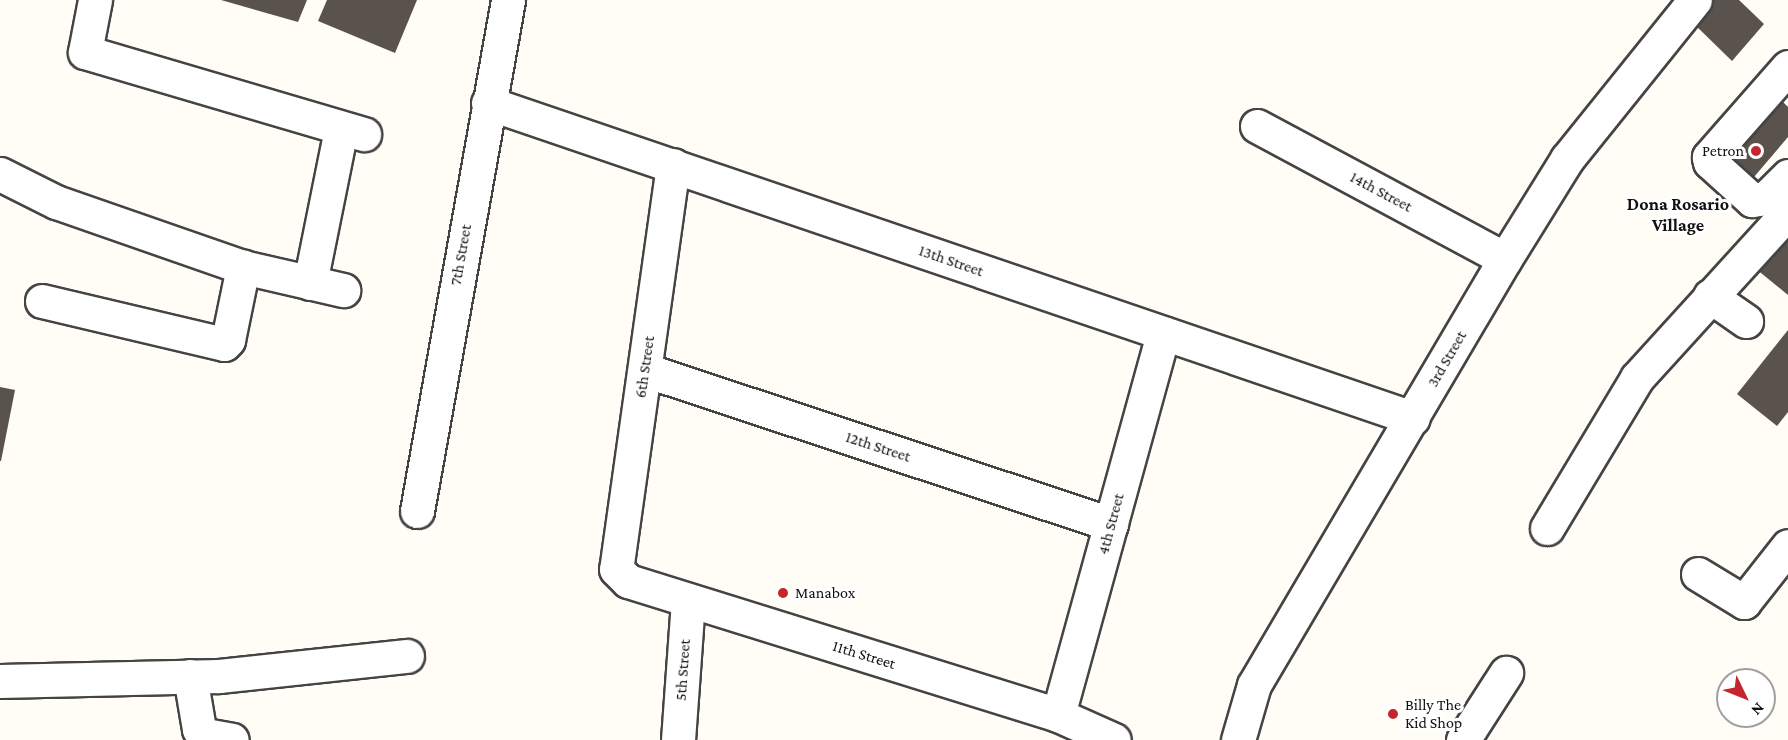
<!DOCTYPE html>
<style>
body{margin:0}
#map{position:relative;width:1788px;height:740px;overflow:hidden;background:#fffdf5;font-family:"Crimson Pro",serif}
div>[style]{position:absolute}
.building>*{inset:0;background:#5a524d}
.roads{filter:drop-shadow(2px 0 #444) drop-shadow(-2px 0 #444) drop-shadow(0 2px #444) drop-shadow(0 -2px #444)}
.minor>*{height:33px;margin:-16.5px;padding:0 16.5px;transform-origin:16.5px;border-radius:16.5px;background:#fff}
.dots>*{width:16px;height:16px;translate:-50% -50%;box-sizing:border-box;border:3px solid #fff;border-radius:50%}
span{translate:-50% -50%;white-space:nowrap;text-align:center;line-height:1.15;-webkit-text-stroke:6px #fff;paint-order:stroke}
.poi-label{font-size:16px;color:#111}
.right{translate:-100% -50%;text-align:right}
.left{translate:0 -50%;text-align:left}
.street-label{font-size:16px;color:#111}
.neighbourhood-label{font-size:18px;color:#111;font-weight:700}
.north{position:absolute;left:1716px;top:668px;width:60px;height:60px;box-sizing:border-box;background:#fff;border:2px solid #a0a0a0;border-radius:50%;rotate:133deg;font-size:16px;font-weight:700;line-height:24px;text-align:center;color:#111}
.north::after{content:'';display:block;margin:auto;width:21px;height:27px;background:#c4262e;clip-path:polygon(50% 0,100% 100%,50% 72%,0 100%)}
</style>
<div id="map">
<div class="building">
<i style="clip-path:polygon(221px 0,307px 0,298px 22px)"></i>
<i style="clip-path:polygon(327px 0,417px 0,395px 53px,318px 21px)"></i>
<i style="clip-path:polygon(1707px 0,1739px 0,1764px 24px,1732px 61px,1691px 21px)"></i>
<i style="clip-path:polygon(1781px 100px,1788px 107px,1788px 137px,1748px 184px,1725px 164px)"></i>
<i style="clip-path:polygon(1788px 221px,1788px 295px,1750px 264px)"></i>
<i style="clip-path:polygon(1788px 330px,1788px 412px,1777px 426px,1737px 394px)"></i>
<i style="clip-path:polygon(0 387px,15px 390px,1px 461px,0 461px)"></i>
</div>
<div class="roads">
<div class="minor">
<i style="left:95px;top:0;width:53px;rotate:100.9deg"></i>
<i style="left:85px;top:52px;width:291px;rotate:16.4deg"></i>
<i style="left:1788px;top:67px;width:120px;rotate:131.3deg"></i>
<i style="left:1709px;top:157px;width:5px;rotate:79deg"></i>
<i style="left:1710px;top:162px;width:57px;rotate:42.1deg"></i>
<i style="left:1752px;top:200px;width:14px;rotate:-8deg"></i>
<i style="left:1766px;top:198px;width:31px;rotate:-45deg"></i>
<i style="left:488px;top:103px;width:977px;rotate:18.81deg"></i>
<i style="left:1257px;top:126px;width:281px;rotate:28.2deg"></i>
<i style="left:673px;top:165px;width:408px;rotate:98deg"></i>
<i style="left:616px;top:569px;width:17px;rotate:45deg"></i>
<i style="left:628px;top:581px;width:450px;rotate:17.3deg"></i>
<i style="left:1058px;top:715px;width:61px;rotate:24.1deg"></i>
<i style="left:0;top:174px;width:63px;rotate:26.6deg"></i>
<i style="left:56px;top:202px;width:198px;rotate:19.2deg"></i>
<i style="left:243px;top:267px;width:103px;rotate:13deg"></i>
<i style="left:310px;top:283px;width:157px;rotate:-78.6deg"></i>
<i style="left:1710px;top:296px;width:44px;rotate:34.8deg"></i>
<i style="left:42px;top:301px;width:187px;rotate:13.3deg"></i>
<i style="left:224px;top:344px;width:6px;rotate:-45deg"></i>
<i style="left:228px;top:340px;width:75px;rotate:-78.4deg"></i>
<i style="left:645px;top:370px;width:491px;rotate:18.3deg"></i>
<i style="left:417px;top:511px;width:519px;rotate:-79.9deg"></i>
<i style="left:1547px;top:528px;width:175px;rotate:-59deg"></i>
<i style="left:1637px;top:378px;width:224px;rotate:-47.7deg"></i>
<i style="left:1698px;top:574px;width:54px;rotate:31.3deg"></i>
<i style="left:1744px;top:602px;width:71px;rotate:-51.8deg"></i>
<i style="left:190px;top:676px;width:54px;rotate:80.4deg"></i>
<i style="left:199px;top:729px;width:8px;rotate:45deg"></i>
<i style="left:205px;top:735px;width:27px;rotate:10deg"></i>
<i style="left:0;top:681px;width:219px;rotate:-1.3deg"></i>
<i style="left:219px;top:676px;width:189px;rotate:-6.1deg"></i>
<i style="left:1058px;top:715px;width:396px;rotate:-74.6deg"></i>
<i style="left:678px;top:740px;width:140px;rotate:-85.9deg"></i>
<i style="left:1238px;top:740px;width:57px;rotate:-73.8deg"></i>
<i style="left:1254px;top:685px;width:494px;rotate:-59.5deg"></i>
<i style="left:1505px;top:259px;width:118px;rotate:-58.2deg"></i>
<i style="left:1567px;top:159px;width:204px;rotate:-51.2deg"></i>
<i style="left:1463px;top:740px;width:80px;rotate:-57.3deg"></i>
</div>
</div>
<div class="dots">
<i style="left:1756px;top:151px;background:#c4262e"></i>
<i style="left:783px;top:593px;background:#c4262e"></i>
<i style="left:1393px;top:714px;background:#c4262e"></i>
</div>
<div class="poi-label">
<span class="right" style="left:1744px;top:151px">Petron</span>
<span class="left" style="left:795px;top:593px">Manabox</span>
<span class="left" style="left:1405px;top:714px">Billy The<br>Kid Shop</span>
</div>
<div class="street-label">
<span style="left:1381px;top:192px;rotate:28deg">14th Street</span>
<span style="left:461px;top:255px;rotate:-80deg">7th Street</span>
<span style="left:951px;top:261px;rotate:19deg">13th Street</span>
<span style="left:1447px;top:359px;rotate:-60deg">3rd Street</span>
<span style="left:645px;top:367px;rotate:-82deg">6th Street</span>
<span style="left:878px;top:447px;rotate:18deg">12th Street</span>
<span style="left:1111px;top:524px;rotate:-75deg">4th Street</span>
<span style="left:864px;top:655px;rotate:17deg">11th Street</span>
<span style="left:683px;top:670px;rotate:-86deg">5th Street</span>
</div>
<div class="neighbourhood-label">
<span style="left:1678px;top:215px">Dona Rosario<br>Village</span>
</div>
<div class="north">N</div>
</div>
